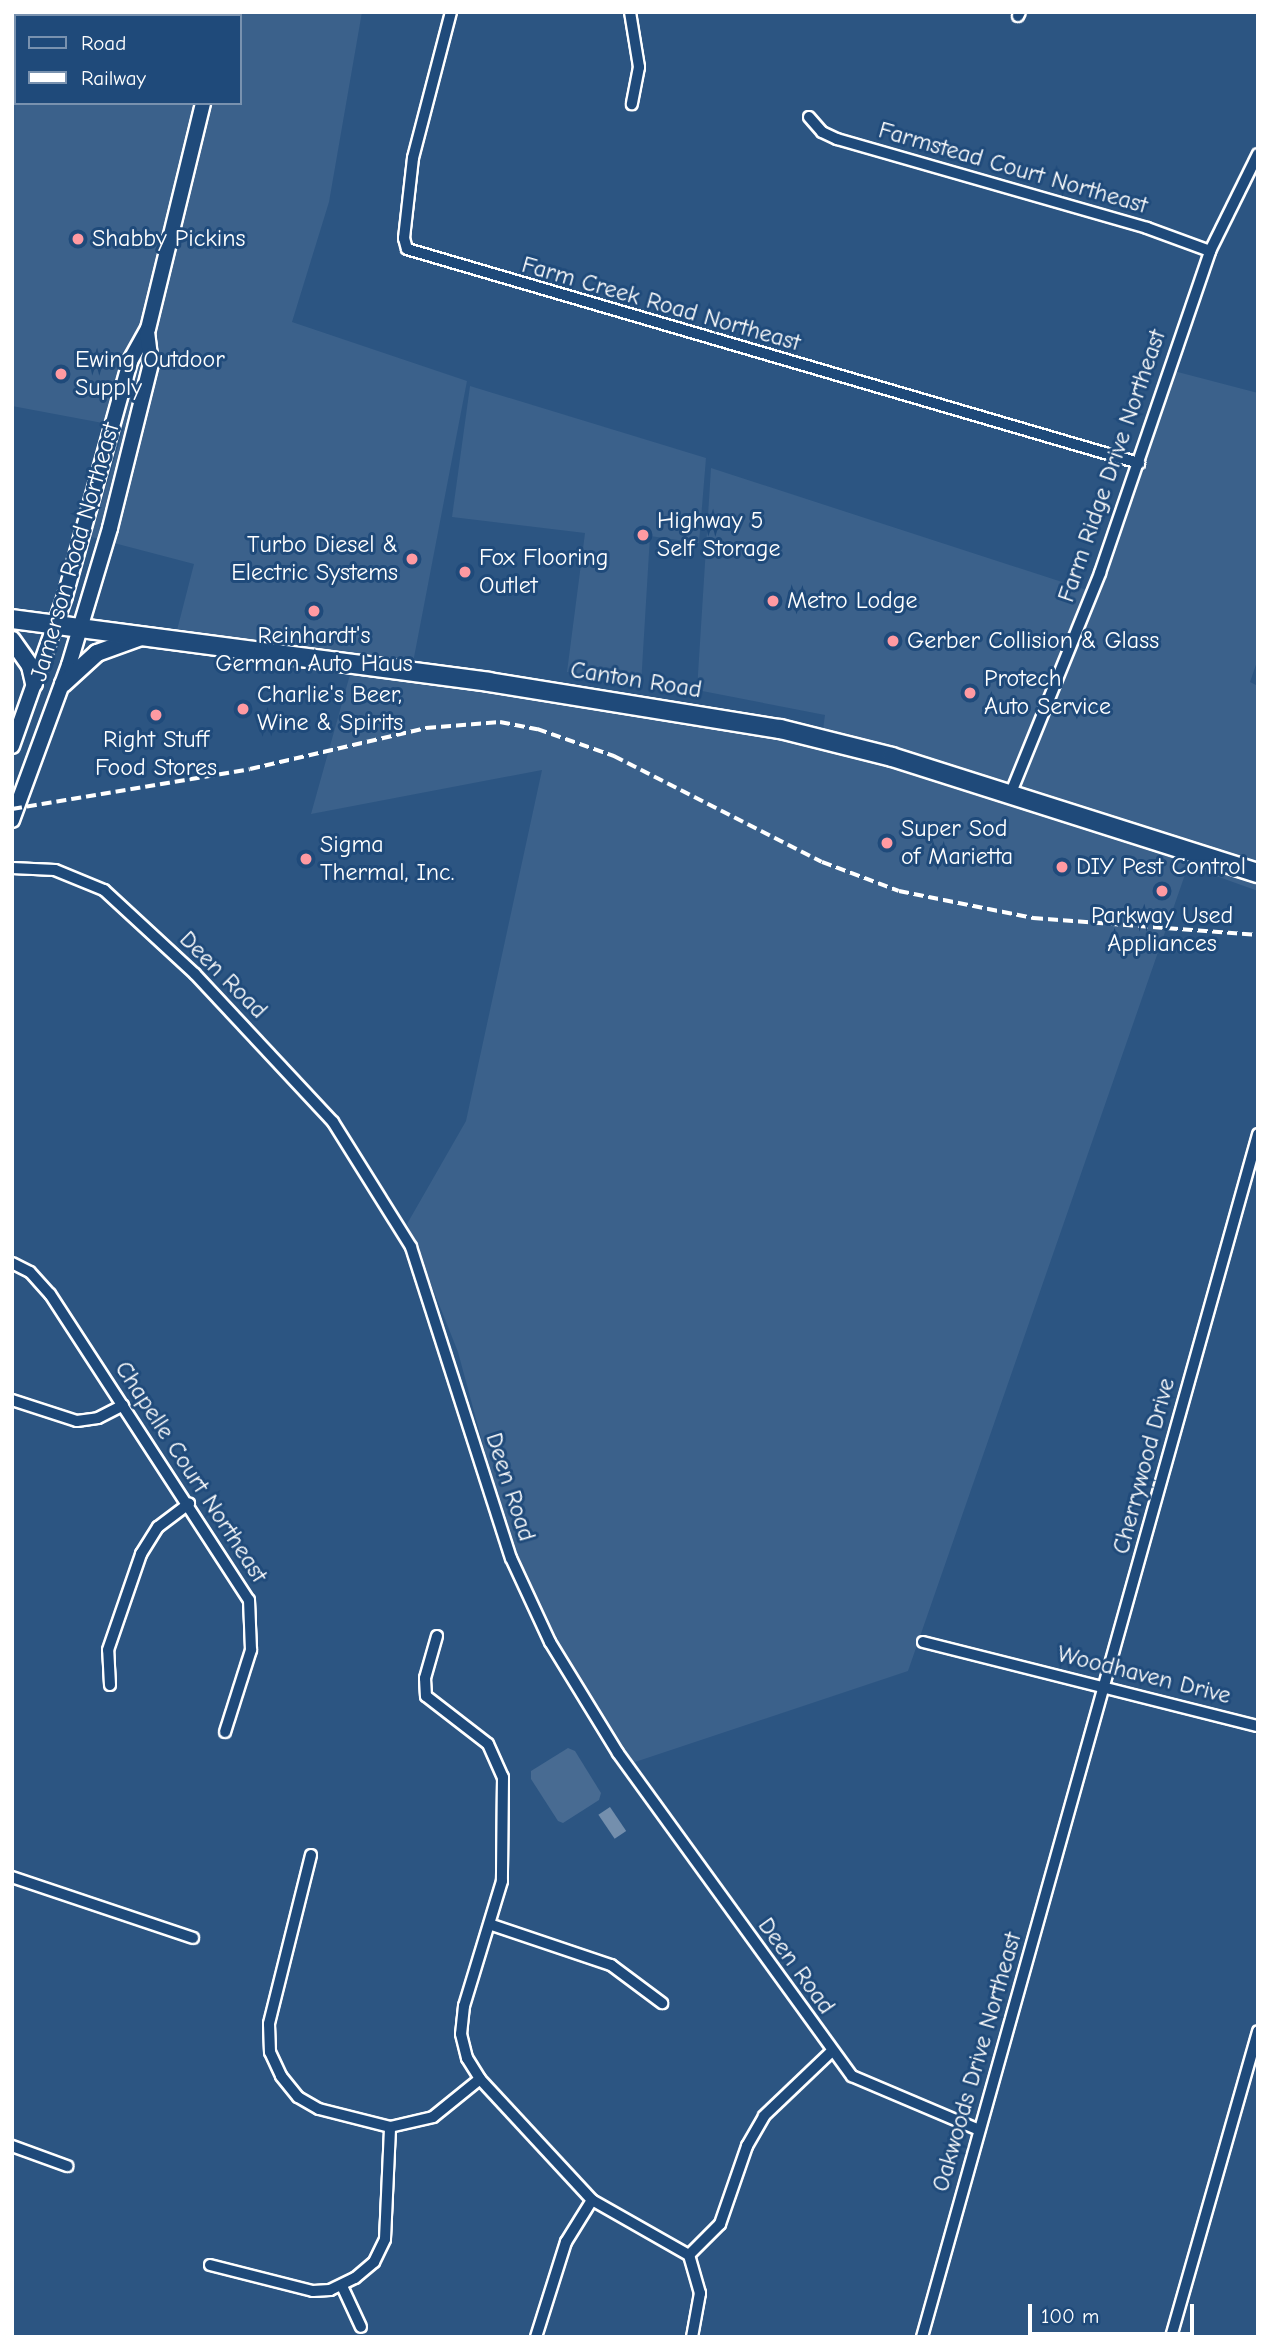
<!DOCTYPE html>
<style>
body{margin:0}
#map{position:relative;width:1270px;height:2349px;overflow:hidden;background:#2c5582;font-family:"Comic Neue",sans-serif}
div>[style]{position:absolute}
.built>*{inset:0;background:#3b618b}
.green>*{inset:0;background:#486b92}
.water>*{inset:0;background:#748fad;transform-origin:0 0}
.roads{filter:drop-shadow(2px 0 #fff) drop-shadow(-2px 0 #fff) drop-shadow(0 2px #fff) drop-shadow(0 -2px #fff)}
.minor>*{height:10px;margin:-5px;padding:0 5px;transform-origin:5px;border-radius:5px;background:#1f4a7a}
.tertiary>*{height:14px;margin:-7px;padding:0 7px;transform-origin:7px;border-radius:7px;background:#1f4a7a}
.secondary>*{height:16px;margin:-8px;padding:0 8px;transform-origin:8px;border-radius:8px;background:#1f4a7a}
.primary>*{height:18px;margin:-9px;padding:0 9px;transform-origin:9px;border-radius:9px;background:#1f4a7a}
.rail>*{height:3.5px;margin-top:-1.75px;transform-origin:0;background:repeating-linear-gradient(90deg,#fff 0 10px,transparent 0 15px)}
.dots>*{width:19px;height:19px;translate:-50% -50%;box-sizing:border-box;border:4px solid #1f4a7a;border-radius:50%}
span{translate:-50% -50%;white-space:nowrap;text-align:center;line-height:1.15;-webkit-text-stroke:6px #1f4a7a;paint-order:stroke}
.street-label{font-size:24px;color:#fff}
.poi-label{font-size:24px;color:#fff}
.left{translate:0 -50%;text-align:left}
.right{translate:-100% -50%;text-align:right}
.frame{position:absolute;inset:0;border:14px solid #fff;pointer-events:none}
.legend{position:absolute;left:14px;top:14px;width:228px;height:91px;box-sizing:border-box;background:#1f4a7a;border:2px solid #7992af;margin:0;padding:9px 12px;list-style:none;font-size:21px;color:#fff}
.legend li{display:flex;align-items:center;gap:14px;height:35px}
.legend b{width:35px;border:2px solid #7992af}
.scale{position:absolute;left:1028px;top:2304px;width:166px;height:32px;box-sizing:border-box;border:4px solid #fff;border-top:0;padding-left:9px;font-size:21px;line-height:24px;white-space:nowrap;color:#fff;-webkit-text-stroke:5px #1f4a7a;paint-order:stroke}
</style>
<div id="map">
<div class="built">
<i style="clip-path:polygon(evenodd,13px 12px,362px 12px,329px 202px,292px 322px,467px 381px,411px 673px,822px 737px,825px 715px,697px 690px,711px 468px,1096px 593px,1114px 556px,1170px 370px,1258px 393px,1258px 659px,1250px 682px,1258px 686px,1258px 891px,1188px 866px,908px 1671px,620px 1767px,515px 1564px,458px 1352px,407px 1224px,466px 1121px,542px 770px,311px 814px,351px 671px,174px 642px,194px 564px,91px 537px,124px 427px,12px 406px,13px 12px,16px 16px,240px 16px,240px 103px,16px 103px,16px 16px)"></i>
<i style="clip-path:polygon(470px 386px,706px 458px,699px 543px,650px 536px,641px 685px,567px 672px,585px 533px,452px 517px)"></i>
</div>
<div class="green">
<i style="clip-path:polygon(568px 1748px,575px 1751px,601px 1793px,599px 1800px,563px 1823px,558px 1821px,531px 1779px,531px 1771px)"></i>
</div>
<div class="water">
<i style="left:610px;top:1807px;width:29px;height:14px;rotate:56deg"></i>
</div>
<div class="roads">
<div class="minor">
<i style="left:451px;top:12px;width:151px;rotate:104.6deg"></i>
<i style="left:413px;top:158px;width:81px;rotate:96.4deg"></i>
<i style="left:404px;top:238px;width:11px;rotate:75deg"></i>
<i style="left:407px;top:249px;width:763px;rotate:16.3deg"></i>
<i style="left:630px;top:12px;width:56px;rotate:80.7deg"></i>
<i style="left:639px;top:67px;width:38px;rotate:101deg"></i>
<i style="left:1018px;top:16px;width:4px;rotate:-63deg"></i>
<i style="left:809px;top:117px;width:20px;rotate:49deg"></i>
<i style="left:822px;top:132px;width:17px;rotate:25deg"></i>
<i style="left:837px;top:139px;width:323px;rotate:16deg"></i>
<i style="left:1147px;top:228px;width:67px;rotate:20.1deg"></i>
<i style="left:1010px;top:795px;width:240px;rotate:-67.9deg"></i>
<i style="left:1100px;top:573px;width:340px;rotate:-71.1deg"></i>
<i style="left:1210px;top:251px;width:108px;rotate:-63.7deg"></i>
<i style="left:12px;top:868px;width:43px;rotate:2.7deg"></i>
<i style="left:55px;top:870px;width:53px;rotate:22.2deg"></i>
<i style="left:104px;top:890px;width:124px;rotate:42.7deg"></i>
<i style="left:195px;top:974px;width:202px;rotate:47deg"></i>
<i style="left:333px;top:1122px;width:147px;rotate:58deg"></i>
<i style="left:411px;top:1247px;width:327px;rotate:72.2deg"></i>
<i style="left:511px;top:1558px;width:93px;rotate:65.1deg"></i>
<i style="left:550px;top:1642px;width:130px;rotate:58.5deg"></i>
<i style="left:618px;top:1753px;width:399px;rotate:54.1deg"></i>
<i style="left:852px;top:2076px;width:138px;rotate:23deg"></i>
<i style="left:12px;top:1263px;width:20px;rotate:27deg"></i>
<i style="left:30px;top:1272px;width:30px;rotate:48deg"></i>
<i style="left:50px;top:1294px;width:365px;rotate:57deg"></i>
<i style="left:249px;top:1600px;width:50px;rotate:87.7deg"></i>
<i style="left:251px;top:1650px;width:86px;rotate:107.6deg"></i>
<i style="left:12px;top:1400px;width:68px;rotate:17.9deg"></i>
<i style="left:77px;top:1421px;width:21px;rotate:-8deg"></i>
<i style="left:98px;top:1418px;width:28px;rotate:-27deg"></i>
<i style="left:437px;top:1636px;width:44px;rotate:105.9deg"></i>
<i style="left:425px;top:1678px;width:18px;rotate:87deg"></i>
<i style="left:426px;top:1696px;width:78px;rotate:37.7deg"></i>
<i style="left:488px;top:1744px;width:36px;rotate:66deg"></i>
<i style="left:503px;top:1777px;width:104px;rotate:90.6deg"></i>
<i style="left:502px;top:1881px;width:131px;rotate:106.9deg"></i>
<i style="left:464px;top:2006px;width:28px;rotate:96deg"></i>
<i style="left:461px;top:2034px;width:25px;rotate:76deg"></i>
<i style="left:467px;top:2058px;width:25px;rotate:58deg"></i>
<i style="left:480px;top:2079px;width:165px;rotate:47.2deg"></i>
<i style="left:592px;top:2200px;width:112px;rotate:29.6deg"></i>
<i style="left:689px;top:2255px;width:40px;rotate:74deg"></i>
<i style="left:700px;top:2293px;width:45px;rotate:100.3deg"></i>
<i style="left:923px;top:1642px;width:345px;rotate:14.1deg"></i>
<i style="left:110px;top:1685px;width:35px;rotate:-93deg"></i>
<i style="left:108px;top:1650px;width:102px;rotate:-71deg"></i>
<i style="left:141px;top:1554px;width:32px;rotate:-58deg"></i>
<i style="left:158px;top:1527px;width:39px;rotate:-37deg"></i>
<i style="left:311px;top:1855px;width:174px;rotate:104deg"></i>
<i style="left:269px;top:2024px;width:28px;rotate:88deg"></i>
<i style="left:270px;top:2052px;width:26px;rotate:65deg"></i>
<i style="left:281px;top:2076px;width:27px;rotate:51deg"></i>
<i style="left:298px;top:2097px;width:24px;rotate:30deg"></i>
<i style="left:319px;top:2109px;width:73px;rotate:14.2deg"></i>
<i style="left:390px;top:2127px;width:44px;rotate:-13.1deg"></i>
<i style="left:433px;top:2117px;width:60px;rotate:-39deg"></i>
<i style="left:12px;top:1877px;width:191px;rotate:18.6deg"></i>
<i style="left:492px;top:1925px;width:126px;rotate:18.6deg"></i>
<i style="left:611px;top:1965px;width:64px;rotate:36.7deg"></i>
<i style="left:12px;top:2146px;width:59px;rotate:20deg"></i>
<i style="left:689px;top:2255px;width:44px;rotate:-45deg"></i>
<i style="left:720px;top:2224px;width:83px;rotate:-70.9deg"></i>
<i style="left:747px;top:2146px;width:34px;rotate:-60deg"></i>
<i style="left:764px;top:2116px;width:94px;rotate:-43.7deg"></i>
<i style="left:210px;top:2265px;width:106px;rotate:14.2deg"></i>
<i style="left:313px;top:2291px;width:17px;rotate:-3deg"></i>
<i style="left:330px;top:2290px;width:28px;rotate:-26deg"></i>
<i style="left:355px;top:2278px;width:25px;rotate:-40deg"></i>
<i style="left:374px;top:2262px;width:25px;rotate:-64deg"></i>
<i style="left:385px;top:2239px;width:112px;rotate:-87.4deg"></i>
<i style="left:342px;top:2286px;width:45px;rotate:65.1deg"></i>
<i style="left:536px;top:2337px;width:100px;rotate:-72.5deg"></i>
<i style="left:566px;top:2242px;width:49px;rotate:-58.2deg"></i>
<i style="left:922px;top:2337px;width:1249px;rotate:-74.39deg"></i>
<i style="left:1171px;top:2337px;width:318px;rotate:-74.1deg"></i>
</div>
<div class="tertiary">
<i style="left:203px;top:12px;width:4px;rotate:90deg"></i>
<i style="left:12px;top:746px;width:159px;rotate:-70.5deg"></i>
<i style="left:65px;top:596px;width:244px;rotate:-74.5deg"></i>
<i style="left:130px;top:361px;width:37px;rotate:-61deg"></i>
<i style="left:148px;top:329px;width:233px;rotate:-76.3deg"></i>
<i style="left:12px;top:820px;width:165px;rotate:-69.8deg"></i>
<i style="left:69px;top:665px;width:143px;rotate:-73.3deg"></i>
<i style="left:110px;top:528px;width:169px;rotate:-76deg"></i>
<i style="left:151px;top:364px;width:31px;rotate:-97deg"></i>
</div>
<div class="secondary">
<i style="left:12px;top:640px;width:32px;rotate:55deg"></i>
<i style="left:30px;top:666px;width:18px;rotate:77deg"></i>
<i style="left:63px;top:684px;width:46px;rotate:-42.4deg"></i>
<i style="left:97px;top:653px;width:47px;rotate:-20deg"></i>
</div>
<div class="primary">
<i style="left:12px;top:619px;width:481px;rotate:7.5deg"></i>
<i style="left:489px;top:682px;width:295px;rotate:9.2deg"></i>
<i style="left:780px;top:729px;width:115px;rotate:14deg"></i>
<i style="left:892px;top:757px;width:384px;rotate:17.6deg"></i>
</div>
</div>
<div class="rail">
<i style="left:12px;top:809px;width:241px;rotate:-9.5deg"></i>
<i style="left:250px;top:769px;width:181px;rotate:-13.1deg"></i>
<i style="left:426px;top:728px;width:74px;rotate:-4.6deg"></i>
<i style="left:500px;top:722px;width:38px;rotate:11deg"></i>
<i style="left:537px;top:729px;width:82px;rotate:19.3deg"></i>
<i style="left:614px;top:756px;width:233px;rotate:27deg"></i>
<i style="left:822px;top:862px;width:82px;rotate:20.6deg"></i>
<i style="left:899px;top:891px;width:137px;rotate:11.4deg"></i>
<i style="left:1033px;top:918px;width:226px;rotate:4.3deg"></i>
</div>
<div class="dots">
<i style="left:78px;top:239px;background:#ff9aa2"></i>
<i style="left:61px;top:374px;background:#ff9aa2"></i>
<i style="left:643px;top:535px;background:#ff9aa2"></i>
<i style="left:412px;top:559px;background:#ff9aa2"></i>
<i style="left:465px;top:572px;background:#ff9aa2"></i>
<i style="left:773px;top:601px;background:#ff9aa2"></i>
<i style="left:314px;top:611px;background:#ff9aa2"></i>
<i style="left:893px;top:641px;background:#ff9aa2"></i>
<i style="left:970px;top:693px;background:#ff9aa2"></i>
<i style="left:243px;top:709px;background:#ff9aa2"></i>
<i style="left:156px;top:715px;background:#ff9aa2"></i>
<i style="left:887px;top:843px;background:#ff9aa2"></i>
<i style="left:306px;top:859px;background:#ff9aa2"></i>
<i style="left:1062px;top:867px;background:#ff9aa2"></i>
<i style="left:1162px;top:891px;background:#ff9aa2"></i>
</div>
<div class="street-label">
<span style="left:1013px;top:168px;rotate:16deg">Farmstead Court Northeast</span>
<span style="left:661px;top:304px;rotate:16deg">Farm Creek Road Northeast</span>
<span style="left:1112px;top:466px;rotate:-71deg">Farm Ridge Drive Northeast</span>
<span style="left:75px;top:552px;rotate:-74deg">Jamerson Road Northeast</span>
<span style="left:636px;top:680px;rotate:9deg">Canton Road</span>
<span style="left:223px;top:975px;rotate:45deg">Deen Road</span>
<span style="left:1144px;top:1466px;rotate:-75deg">Cherrywood Drive</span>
<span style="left:191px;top:1472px;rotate:57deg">Chapelle Court Northeast</span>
<span style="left:510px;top:1487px;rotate:72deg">Deen Road</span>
<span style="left:1144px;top:1675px;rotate:14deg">Woodhaven Drive</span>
<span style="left:796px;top:1966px;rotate:54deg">Deen Road</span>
<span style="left:977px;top:2062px;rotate:-74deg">Oakwoods Drive Northeast</span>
</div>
<div class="poi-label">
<span class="left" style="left:92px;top:239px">Shabby Pickins</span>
<span class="left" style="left:75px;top:374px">Ewing Outdoor<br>Supply</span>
<span class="left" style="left:657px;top:535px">Highway 5<br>Self Storage</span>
<span class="right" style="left:398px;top:559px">Turbo Diesel &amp;<br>Electric Systems</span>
<span class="left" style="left:479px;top:572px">Fox Flooring<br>Outlet</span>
<span class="left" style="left:787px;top:601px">Metro Lodge</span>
<span style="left:314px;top:650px">Reinhardt's<br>German Auto Haus</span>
<span class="left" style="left:907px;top:641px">Gerber Collision &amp; Glass</span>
<span class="left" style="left:984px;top:693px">Protech<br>Auto Service</span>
<span class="left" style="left:257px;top:709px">Charlie's Beer,<br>Wine &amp; Spirits</span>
<span style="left:156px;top:754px">Right Stuff<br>Food Stores</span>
<span class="left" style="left:901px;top:843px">Super Sod<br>of Marietta</span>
<span class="left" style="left:320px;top:859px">Sigma<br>Thermal, Inc.</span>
<span class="left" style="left:1076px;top:867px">DIY Pest Control</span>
<span style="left:1162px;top:930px">Parkway Used<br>Appliances</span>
</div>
<div class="frame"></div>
<ul class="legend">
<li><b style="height:9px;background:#1f4a7a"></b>Road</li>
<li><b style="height:9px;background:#fff"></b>Railway</li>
</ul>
<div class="scale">100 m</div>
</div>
